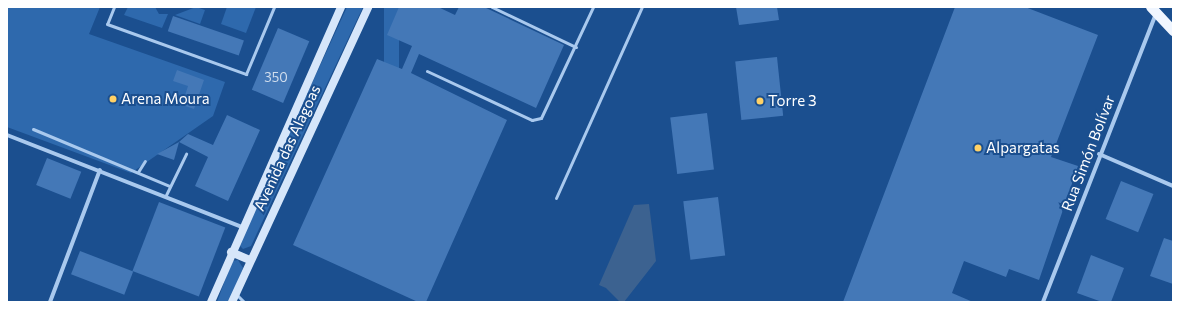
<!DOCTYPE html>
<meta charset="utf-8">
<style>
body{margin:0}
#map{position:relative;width:1180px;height:309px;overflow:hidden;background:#1b4f8f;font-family:Commissioner,sans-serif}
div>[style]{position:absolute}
.green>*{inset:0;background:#2e69ad;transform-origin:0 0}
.water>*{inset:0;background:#3c6290}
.building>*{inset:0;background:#4478b7;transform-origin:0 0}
.lane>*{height:3px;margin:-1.5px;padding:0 1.5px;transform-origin:1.5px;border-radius:1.5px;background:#a9c9ee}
.street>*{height:4px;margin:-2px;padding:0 2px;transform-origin:2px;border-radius:2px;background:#a9c9ee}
.secondary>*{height:8px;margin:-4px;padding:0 4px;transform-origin:4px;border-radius:4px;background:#d6e6fa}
.primary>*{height:10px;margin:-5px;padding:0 5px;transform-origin:5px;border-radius:5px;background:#f0f6ff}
.dots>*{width:11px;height:11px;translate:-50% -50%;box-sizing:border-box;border:2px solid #1b4f8f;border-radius:50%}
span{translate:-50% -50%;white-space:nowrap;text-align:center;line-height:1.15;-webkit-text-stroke:4px #1b4f8f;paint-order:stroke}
.number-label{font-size:13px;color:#d0dded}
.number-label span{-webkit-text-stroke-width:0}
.poi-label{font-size:15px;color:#fff}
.left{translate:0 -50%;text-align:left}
.street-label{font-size:15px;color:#fff}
.frame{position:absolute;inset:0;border:8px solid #fff;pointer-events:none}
</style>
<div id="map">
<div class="green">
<i style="clip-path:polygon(7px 7px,100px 7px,89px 34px,225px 82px,213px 116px,131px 173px,7px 127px)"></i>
<i style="clip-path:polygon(128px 7px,155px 7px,159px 14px,168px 14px,162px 28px,124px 15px)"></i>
<i style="clip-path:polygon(196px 7px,205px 10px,200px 24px,175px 15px)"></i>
<i style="clip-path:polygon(227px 7px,256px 7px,246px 33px,221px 24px)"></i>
<i style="clip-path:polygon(347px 7px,363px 7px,251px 246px,243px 249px,238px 244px)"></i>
<i style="left:384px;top:7px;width:15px;height:256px"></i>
<i style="clip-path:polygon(238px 260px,243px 268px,229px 302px,217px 302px,232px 261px)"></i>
</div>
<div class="water">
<i style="clip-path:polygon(649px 204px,656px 261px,624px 302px,620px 302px,606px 288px,599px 285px,634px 205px)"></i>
</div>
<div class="building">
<i style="clip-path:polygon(399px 7px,438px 7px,455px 15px,459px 7px,484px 7px,564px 45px,536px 108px,419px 54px,411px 73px,507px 120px,426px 302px,418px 302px,293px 245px,377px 59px,402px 69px,412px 46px,387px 35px)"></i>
<i style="clip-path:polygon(736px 7px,777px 7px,779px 20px,739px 25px)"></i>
<i style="clip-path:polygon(955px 7px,1025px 7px,1098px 35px,1051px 157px,1078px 166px,1039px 280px,1009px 269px,1006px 277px,964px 261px,952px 293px,973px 302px,843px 302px)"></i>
<i style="left:173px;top:16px;width:75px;height:16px;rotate:19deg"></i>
<i style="left:278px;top:28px;width:34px;height:67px;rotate:23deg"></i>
<i style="left:777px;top:57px;width:59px;height:42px;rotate:84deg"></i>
<i style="clip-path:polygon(177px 70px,204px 80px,194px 109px,182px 105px,188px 86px,173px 81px)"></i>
<i style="left:707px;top:113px;width:57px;height:37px;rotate:83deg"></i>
<i style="clip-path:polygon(227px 115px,260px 130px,228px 201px,195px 186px,208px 157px,179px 142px,188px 134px,213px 145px)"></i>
<i style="clip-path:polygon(179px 142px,174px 160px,157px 154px)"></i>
<i style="left:47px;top:158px;width:37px;height:29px;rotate:22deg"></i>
<i style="left:1121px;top:181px;width:35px;height:41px;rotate:22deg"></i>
<i style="left:718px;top:197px;width:59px;height:35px;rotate:83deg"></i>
<i style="left:159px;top:202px;width:71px;height:74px;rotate:21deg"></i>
<i style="clip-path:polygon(1164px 238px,1173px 241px,1173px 284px,1150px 276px)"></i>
<i style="left:80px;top:251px;width:57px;height:25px;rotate:21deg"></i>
<i style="clip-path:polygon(1091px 255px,1124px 268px,1111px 302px,1102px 302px,1077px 293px)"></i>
</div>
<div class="lane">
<i style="left:114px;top:7px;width:18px;rotate:112deg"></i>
<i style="left:107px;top:24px;width:148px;rotate:19.8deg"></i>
<i style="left:246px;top:74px;width:73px;rotate:-67.3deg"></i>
<i style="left:492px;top:7px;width:93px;rotate:25.5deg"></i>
<i style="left:427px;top:71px;width:116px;rotate:25deg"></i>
<i style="left:532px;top:120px;width:9px;rotate:-13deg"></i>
<i style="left:541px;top:118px;width:123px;rotate:-64.9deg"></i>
<i style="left:33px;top:129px;width:147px;rotate:22.7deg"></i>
<i style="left:138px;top:172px;width:13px;rotate:-58deg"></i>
<i style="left:166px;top:195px;width:46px;rotate:-64deg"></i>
<i style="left:556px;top:198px;width:209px;rotate:-65.8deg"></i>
<i style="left:237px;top:295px;width:10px;rotate:45deg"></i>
</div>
<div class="street">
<i style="left:7px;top:135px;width:252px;rotate:21.4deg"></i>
<i style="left:1099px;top:154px;width:81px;rotate:23.4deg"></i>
<i style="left:50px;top:302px;width:141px;rotate:-69.3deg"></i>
<i style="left:1043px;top:302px;width:309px;rotate:-68.6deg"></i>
</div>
<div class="secondary">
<i style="left:231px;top:252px;width:21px;rotate:23deg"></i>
<i style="left:211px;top:302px;width:322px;rotate:-66.2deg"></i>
<i style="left:232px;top:302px;width:325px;rotate:-65.2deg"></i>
</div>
<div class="primary">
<i style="left:1151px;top:7px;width:33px;rotate:47deg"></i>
</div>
<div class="dots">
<i style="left:113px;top:99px;background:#ffd166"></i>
<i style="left:760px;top:101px;background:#ffd166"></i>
<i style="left:978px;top:148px;background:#ffd166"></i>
</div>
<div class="number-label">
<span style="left:276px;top:77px">350</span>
</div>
<div class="poi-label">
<span class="left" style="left:121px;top:99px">Arena Moura</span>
<span class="left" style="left:768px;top:101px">Torre 3</span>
<span class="left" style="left:986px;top:148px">Alpargatas</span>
</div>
<div class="street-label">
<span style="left:287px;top:148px;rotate:-65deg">Avenida das Alagoas</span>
<span style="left:1088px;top:153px;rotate:-69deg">Rua Simón Bolívar</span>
</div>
<div class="frame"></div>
</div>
